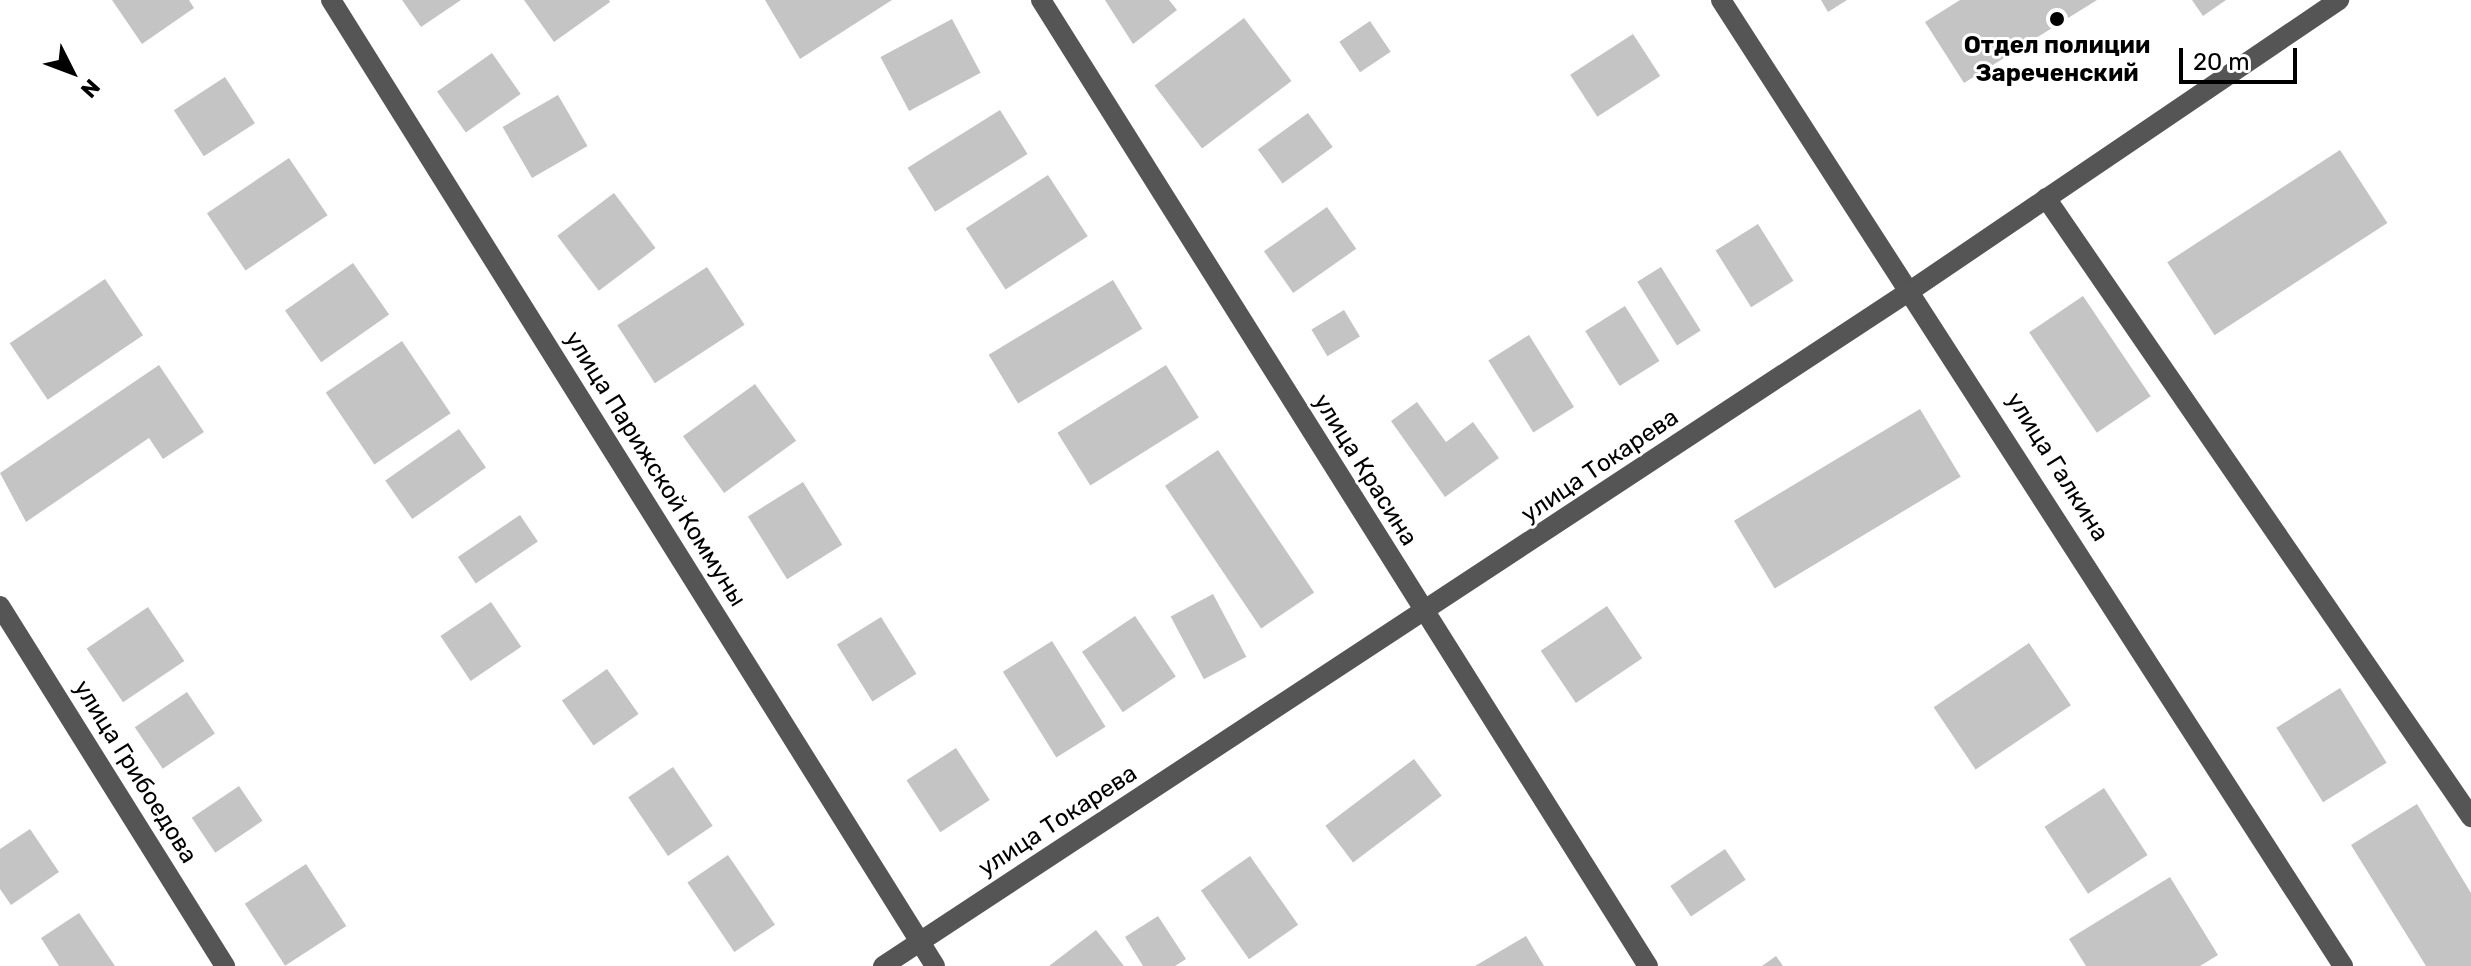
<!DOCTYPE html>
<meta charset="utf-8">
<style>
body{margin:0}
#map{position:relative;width:2471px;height:966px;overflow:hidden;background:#fff;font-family:Rubik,sans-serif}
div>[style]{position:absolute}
.building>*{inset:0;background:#c4c4c4;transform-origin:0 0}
.minor>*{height:20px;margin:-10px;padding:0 10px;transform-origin:10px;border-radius:10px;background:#555}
.dots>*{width:22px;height:22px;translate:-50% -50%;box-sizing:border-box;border:4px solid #fff;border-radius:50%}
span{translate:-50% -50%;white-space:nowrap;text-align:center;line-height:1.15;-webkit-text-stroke:6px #fff;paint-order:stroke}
.poi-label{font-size:24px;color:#000;font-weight:700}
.street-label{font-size:24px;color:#000}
.north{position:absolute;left:32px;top:32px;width:80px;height:80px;-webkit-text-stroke:6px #fff;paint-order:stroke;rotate:132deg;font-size:22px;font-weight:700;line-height:32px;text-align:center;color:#000}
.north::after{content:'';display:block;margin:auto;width:28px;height:36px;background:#000;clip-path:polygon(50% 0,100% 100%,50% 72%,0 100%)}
.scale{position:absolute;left:2179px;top:48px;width:118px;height:36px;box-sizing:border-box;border:4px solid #000;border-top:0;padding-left:10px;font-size:24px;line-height:28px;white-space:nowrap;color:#000;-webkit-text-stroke:6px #fff;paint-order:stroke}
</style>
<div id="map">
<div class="building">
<i style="clip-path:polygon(112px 0,189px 0,194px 8px,142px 44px)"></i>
<i style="clip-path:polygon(402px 0,461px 0,421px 27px)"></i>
<i style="clip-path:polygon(524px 0,609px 0,610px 2px,554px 42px)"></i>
<i style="clip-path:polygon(765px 0,892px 0,800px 59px)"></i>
<i style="clip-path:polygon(1105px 0,1169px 0,1177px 10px,1133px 44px)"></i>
<i style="clip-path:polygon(1821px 0,1847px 0,1828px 12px)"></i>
<i style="clip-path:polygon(1960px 0,2097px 0,1964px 83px,1925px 22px)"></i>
<i style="clip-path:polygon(2192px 0,2226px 0,2203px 16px)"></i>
<i style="left:1244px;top:18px;width:79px;height:112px;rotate:53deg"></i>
<i style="left:952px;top:19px;width:61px;height:81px;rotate:62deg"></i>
<i style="left:1370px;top:21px;width:37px;height:37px;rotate:56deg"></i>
<i style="left:1633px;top:34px;width:50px;height:75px;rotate:57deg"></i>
<i style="left:492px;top:53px;width:50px;height:67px;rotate:55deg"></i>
<i style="left:225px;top:77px;width:55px;height:61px;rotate:57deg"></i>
<i style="left:558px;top:95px;width:59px;height:64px;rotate:60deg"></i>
<i style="left:1000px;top:110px;width:52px;height:109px;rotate:58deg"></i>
<i style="left:1308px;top:113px;width:42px;height:62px;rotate:54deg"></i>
<i style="left:2340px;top:150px;width:87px;height:206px;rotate:57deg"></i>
<i style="left:289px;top:158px;width:69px;height:99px;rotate:56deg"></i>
<i style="left:1048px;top:175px;width:73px;height:98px;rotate:57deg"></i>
<i style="left:614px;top:193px;width:69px;height:71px;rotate:53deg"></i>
<i style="left:1327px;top:207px;width:51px;height:77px;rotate:55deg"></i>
<i style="left:1758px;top:224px;width:67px;height:50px;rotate:58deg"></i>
<i style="left:353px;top:263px;width:63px;height:83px;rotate:55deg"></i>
<i style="left:707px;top:267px;width:69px;height:107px;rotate:57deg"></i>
<i style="left:1661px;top:267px;width:75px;height:28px;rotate:58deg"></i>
<i style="left:105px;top:279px;width:68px;height:115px;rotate:56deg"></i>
<i style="left:1113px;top:280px;width:57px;height:145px;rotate:59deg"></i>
<i style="left:2083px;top:296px;width:121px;height:65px;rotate:56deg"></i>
<i style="left:1625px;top:306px;width:65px;height:47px;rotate:58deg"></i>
<i style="left:1344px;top:310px;width:31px;height:38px;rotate:59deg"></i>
<i style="left:1529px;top:335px;width:85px;height:48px;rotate:58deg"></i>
<i style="left:402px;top:341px;width:87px;height:92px;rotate:56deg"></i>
<i style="clip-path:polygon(159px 365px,204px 432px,163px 459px,149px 438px,26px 522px,0 473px)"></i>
<i style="left:1166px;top:365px;width:62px;height:128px;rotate:58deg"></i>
<i style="left:755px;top:384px;width:70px;height:89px;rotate:54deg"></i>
<i style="clip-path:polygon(1417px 402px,1446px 442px,1473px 422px,1499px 458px,1445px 497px,1391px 421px)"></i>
<i style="left:1920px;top:409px;width:79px;height:217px;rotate:59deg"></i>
<i style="left:459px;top:429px;width:47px;height:90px;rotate:55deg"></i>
<i style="left:1218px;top:450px;width:172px;height:64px;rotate:56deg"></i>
<i style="left:803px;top:482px;width:74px;height:65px;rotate:58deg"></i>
<i style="left:520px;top:515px;width:32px;height:75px;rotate:56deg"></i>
<i style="left:1213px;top:594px;width:71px;height:48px;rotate:62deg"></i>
<i style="left:491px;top:602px;width:54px;height:61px;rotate:56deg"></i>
<i style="left:1607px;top:606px;width:63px;height:80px;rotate:56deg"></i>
<i style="left:148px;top:607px;width:65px;height:74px;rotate:56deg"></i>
<i style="left:1135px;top:616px;width:73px;height:64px;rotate:56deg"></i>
<i style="left:881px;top:617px;width:67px;height:52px;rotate:58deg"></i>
<i style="left:1052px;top:641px;width:101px;height:58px;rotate:58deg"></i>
<i style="left:2029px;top:643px;width:75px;height:115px;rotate:56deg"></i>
<i style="left:607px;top:669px;width:55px;height:55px;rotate:55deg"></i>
<i style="left:2340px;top:688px;width:88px;height:75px;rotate:58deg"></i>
<i style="left:187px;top:692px;width:50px;height:63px;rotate:56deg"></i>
<i style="left:956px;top:748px;width:62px;height:59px;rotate:57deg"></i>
<i style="left:1414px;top:759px;width:46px;height:111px;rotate:53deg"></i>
<i style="left:673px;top:767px;width:71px;height:54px;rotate:56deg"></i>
<i style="left:239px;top:786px;width:42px;height:57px;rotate:56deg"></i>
<i style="left:2104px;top:788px;width:80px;height:71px;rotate:57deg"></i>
<i style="clip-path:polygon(2417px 804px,2471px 893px,2471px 966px,2426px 966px,2351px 845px)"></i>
<i style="clip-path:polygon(30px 829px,59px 872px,11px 905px,0 889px,0 849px)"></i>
<i style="left:1725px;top:849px;width:37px;height:66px;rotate:56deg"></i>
<i style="left:728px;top:855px;width:84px;height:49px;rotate:56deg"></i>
<i style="left:1250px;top:856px;width:84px;height:60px;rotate:55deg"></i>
<i style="left:306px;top:864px;width:74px;height:73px;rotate:57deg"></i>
<i style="clip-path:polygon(2170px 877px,2218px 955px,2200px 966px,2086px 966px,2069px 939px)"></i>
<i style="clip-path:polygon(79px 913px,115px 966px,59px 966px,41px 938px)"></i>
<i style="clip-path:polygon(1158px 916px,1186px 959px,1175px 966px,1143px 966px,1125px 937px)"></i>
<i style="clip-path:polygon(1096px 930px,1124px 966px,1049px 966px)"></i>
<i style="clip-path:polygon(1526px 936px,1544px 966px,1475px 966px)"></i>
<i style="clip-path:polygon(1776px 956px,1783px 966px,1762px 966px)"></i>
</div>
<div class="minor">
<i style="left:331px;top:0;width:1139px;rotate:57.98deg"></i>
<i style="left:1041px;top:0;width:1141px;rotate:57.86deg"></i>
<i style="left:1721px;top:0;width:1149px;rotate:57.22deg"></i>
<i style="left:2046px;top:198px;width:751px;rotate:55.53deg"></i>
<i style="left:0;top:606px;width:425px;rotate:58deg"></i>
<i style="left:883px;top:966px;width:1233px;rotate:-33.32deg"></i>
<i style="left:1913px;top:289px;width:515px;rotate:-34.15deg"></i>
</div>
<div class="dots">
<i style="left:2057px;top:19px;background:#000"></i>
</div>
<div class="poi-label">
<span style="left:2057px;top:60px">Отдел полиции<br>Зареченский</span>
</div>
<div class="street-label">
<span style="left:1600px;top:466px;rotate:-34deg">улица Токарева</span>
<span style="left:2057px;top:467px;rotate:58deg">улица Галкина</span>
<span style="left:655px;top:469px;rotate:58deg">улица Парижской Коммуны</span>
<span style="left:1365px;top:470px;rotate:58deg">улица Красина</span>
<span style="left:135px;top:772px;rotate:58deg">улица Грибоедова</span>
<span style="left:1058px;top:821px;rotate:-33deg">улица Токарева</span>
</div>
<div class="north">N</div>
<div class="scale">20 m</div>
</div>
